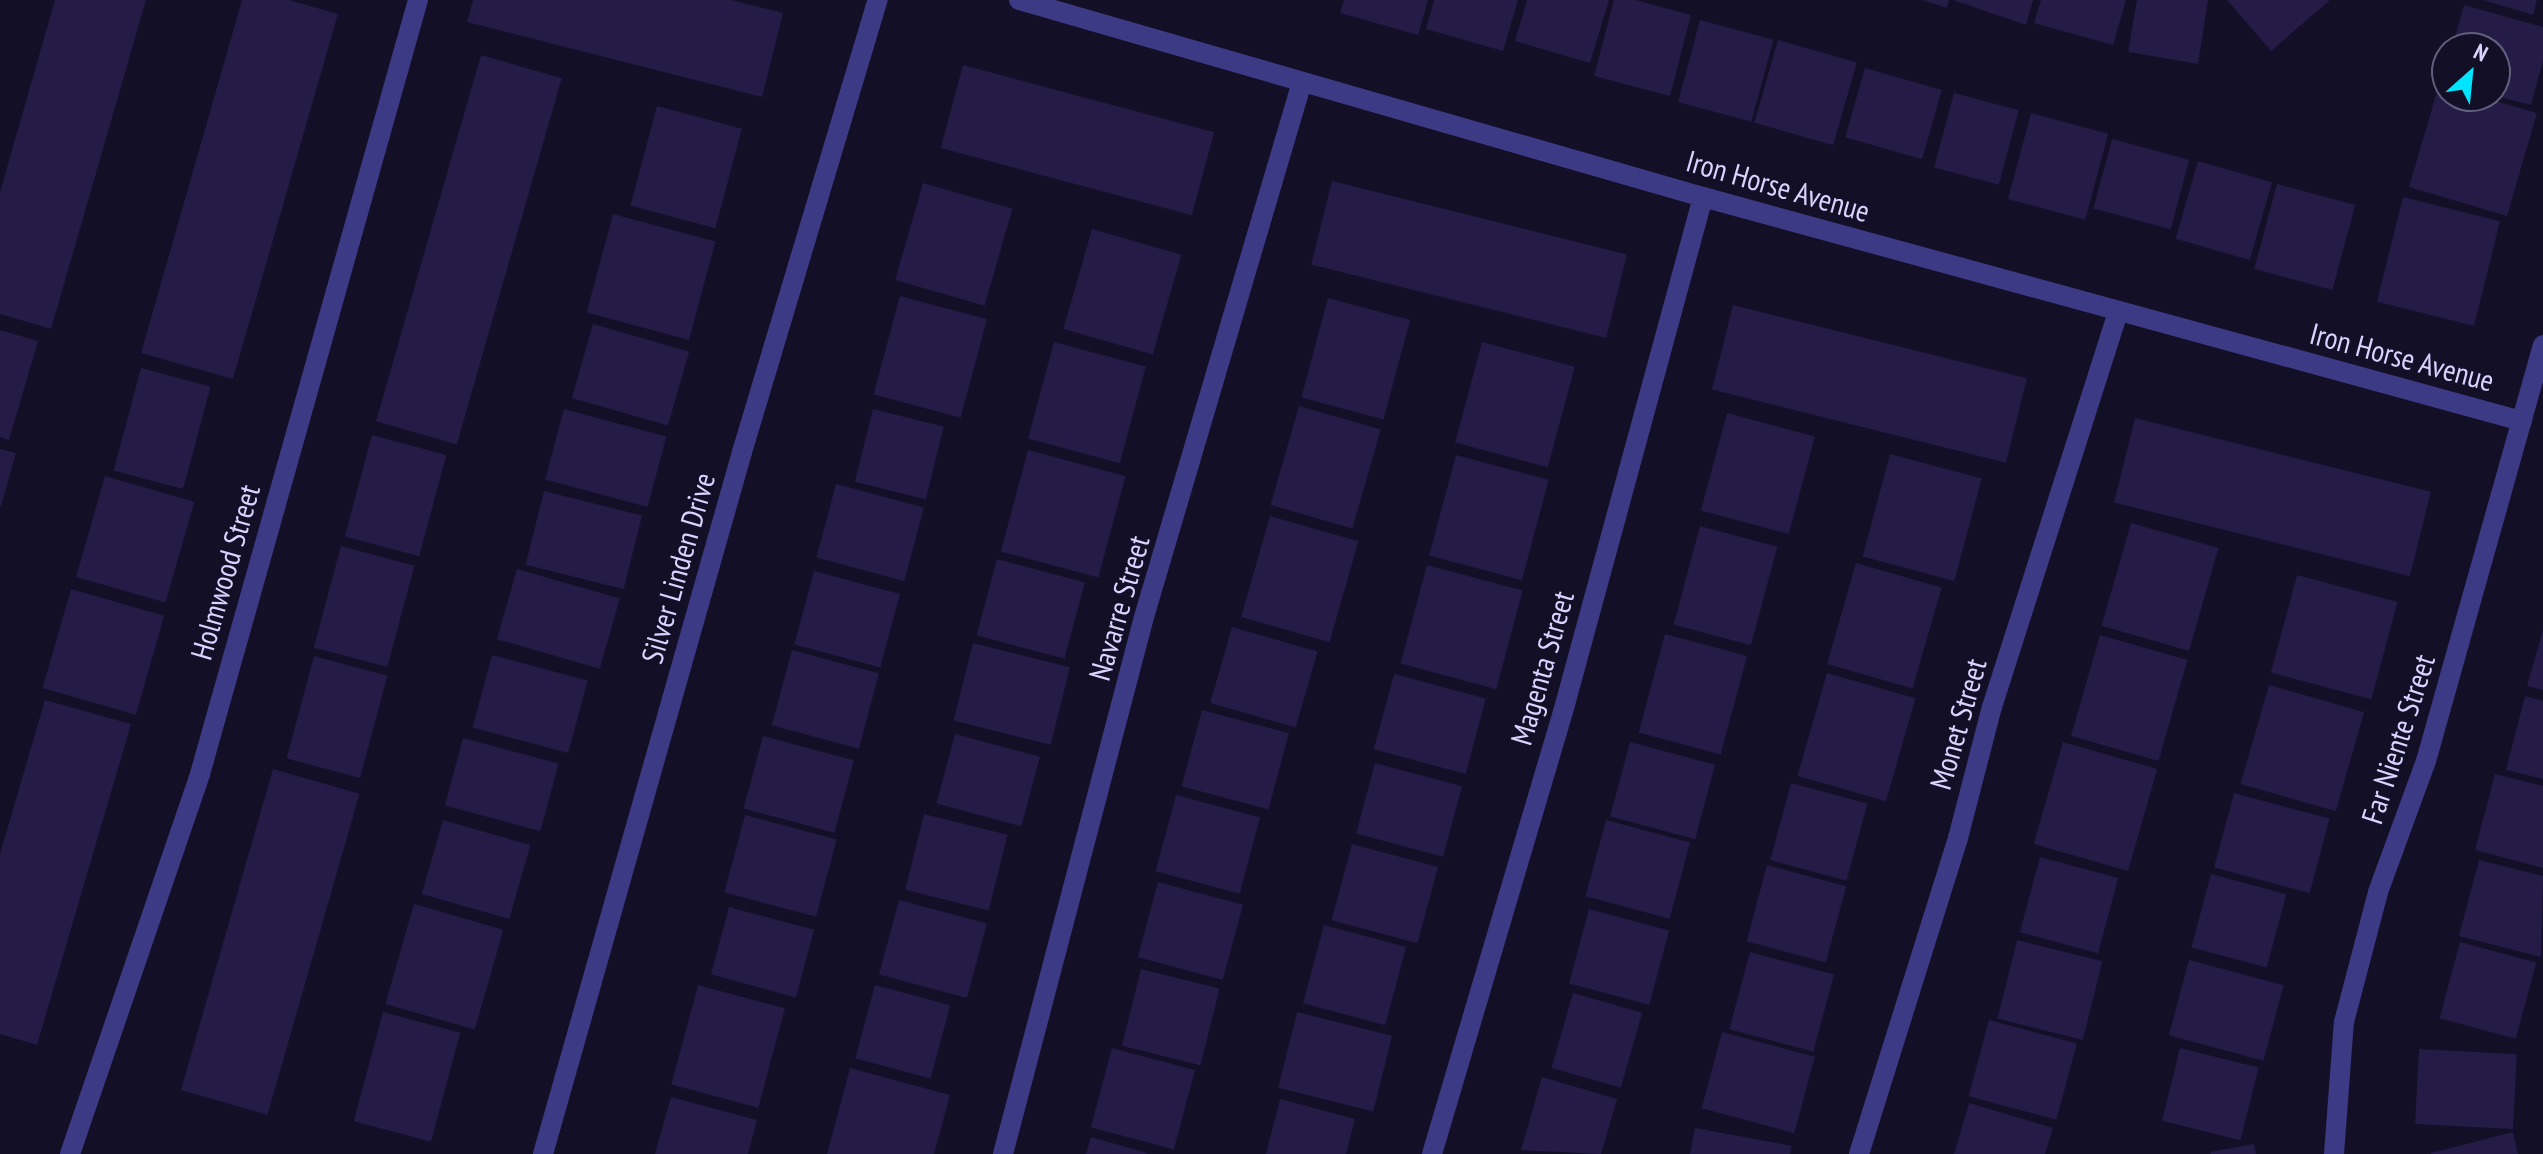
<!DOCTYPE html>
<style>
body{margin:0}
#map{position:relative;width:2543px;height:1154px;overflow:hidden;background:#130f26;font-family:"PT Sans Narrow",sans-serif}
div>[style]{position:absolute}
.building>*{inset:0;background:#241b47;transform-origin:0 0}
.minor>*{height:20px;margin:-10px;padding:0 10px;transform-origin:10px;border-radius:10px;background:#3d3a85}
span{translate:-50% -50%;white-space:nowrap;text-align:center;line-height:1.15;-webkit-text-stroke:6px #130f26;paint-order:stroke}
.street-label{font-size:30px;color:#d9d4ff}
.north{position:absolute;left:2431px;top:32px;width:80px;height:80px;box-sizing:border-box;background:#130f26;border:2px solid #625e7d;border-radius:50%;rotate:27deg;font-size:22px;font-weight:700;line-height:32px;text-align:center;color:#d9d4ff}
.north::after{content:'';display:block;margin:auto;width:28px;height:36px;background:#00e5ff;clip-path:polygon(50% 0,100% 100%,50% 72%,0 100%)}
</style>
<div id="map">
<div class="building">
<i style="clip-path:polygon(55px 0,146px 0,51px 329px,0 314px,0 192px)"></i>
<i style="clip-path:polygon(242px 0,289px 0,338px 14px,233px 379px,141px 353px)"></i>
<i style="clip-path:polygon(473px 0,731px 0,783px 13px,762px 97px,467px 22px)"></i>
<i style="clip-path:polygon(1344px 0,1428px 0,1418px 35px,1340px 13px)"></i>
<i style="clip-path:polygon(1434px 0,1518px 0,1503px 51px,1426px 29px)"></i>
<i style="clip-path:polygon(1527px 0,1609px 0,1590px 63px,1515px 41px)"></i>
<i style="clip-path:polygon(1614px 0,1635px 0,1691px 15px,1670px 96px,1594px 76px)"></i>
<i style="clip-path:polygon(1922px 0,1949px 0,1947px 8px)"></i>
<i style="clip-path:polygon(1953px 0,2033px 0,2026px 25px)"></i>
<i style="clip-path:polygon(2041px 0,2126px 0,2113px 45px,2034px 23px)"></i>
<i style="clip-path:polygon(2137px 0,2208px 0,2198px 64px,2128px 52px)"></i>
<i style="clip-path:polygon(2227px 0,2330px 0,2271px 51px)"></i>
<i style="clip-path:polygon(2483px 0,2537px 0,2533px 15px)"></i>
<i style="clip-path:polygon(2464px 5px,2543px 27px,2543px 61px,2531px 105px,2495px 96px,2495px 48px,2452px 48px)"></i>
<i style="left:1700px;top:20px;width:76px;height:85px;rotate:15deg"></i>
<i style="left:1778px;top:40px;width:82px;height:86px;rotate:16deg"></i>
<i style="left:481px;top:55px;width:84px;height:381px;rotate:16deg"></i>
<i style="left:963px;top:65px;width:260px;height:86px;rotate:15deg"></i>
<i style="left:1865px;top:68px;width:80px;height:72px;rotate:16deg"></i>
<i style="clip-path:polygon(2439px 85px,2447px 87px,2447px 96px,2478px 96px,2537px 113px,2507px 216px,2409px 187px)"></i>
<i style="left:1954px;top:93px;width:67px;height:77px;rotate:15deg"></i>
<i style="left:657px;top:106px;width:88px;height:103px;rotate:15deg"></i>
<i style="left:2031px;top:113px;width:80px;height:89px;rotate:15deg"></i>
<i style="left:2112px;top:139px;width:80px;height:72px;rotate:15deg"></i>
<i style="left:2198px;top:161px;width:77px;height:81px;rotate:16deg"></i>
<i style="left:1332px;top:181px;width:304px;height:86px;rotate:14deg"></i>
<i style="left:923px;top:183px;width:93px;height:101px;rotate:16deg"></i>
<i style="left:2277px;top:184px;width:81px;height:88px;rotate:15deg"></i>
<i style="left:2403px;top:197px;width:100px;height:108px;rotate:14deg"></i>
<i style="left:613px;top:214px;width:106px;height:102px;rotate:15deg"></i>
<i style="left:1092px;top:229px;width:93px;height:104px;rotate:16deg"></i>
<i style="left:900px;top:296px;width:90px;height:102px;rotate:15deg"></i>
<i style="left:1328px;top:298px;width:85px;height:103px;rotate:15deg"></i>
<i style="left:1733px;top:305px;width:303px;height:87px;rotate:14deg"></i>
<i style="left:593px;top:324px;width:100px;height:77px;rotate:16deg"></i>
<i style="clip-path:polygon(0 330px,38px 341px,9px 440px,0 437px)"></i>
<i style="left:1054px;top:342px;width:95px;height:100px;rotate:15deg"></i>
<i style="left:1482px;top:342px;width:96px;height:104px;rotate:15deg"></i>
<i style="left:141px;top:368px;width:72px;height:106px;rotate:15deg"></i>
<i style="left:1299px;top:406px;width:85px;height:103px;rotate:16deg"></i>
<i style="left:564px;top:409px;width:106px;height:73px;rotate:15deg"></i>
<i style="left:873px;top:409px;width:73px;height:75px;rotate:14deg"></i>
<i style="left:1727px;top:413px;width:91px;height:101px;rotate:15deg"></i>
<i style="left:2135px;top:418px;width:305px;height:87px;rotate:14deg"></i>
<i style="left:372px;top:435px;width:77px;height:105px;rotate:15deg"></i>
<i style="clip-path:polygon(0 449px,16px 453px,1px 506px,0 506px)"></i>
<i style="left:1028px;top:450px;width:101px;height:105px;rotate:15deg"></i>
<i style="left:1890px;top:454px;width:95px;height:106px;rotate:15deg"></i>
<i style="left:1456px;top:455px;width:96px;height:104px;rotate:15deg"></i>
<i style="left:105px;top:476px;width:93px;height:105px;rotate:16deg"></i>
<i style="left:836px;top:484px;width:91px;height:76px;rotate:15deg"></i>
<i style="left:544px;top:491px;width:101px;height:76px;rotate:14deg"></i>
<i style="left:1270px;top:516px;width:92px;height:105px;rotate:16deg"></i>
<i style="left:2131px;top:523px;width:91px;height:107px;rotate:16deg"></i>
<i style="left:1700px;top:526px;width:80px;height:102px;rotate:15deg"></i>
<i style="left:341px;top:546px;width:76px;height:105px;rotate:15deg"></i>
<i style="left:997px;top:559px;width:91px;height:79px;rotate:15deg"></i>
<i style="left:1856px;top:563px;width:89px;height:105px;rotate:16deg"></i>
<i style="left:1427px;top:565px;width:99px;height:102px;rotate:15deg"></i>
<i style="left:517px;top:569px;width:107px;height:73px;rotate:16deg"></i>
<i style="left:814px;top:571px;width:89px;height:76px;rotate:15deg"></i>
<i style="left:2297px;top:575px;width:104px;height:101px;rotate:15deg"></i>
<i style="left:71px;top:589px;width:97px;height:103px;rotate:16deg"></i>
<i style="left:1232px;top:627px;width:89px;height:79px;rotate:16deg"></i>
<i style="clip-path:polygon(2543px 630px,2543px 690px,2527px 686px)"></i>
<i style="left:1665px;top:634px;width:85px;height:102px;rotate:15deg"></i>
<i style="left:2100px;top:635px;width:91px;height:105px;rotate:16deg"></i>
<i style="left:973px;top:643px;width:100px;height:80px;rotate:14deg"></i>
<i style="left:792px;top:650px;width:90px;height:78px;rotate:15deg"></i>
<i style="left:492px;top:655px;width:99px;height:75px;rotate:15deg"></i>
<i style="left:314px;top:656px;width:76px;height:106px;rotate:15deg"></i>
<i style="left:1827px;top:673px;width:92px;height:107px;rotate:16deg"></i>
<i style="left:1394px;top:674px;width:95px;height:78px;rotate:15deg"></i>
<i style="left:2269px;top:685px;width:99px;height:103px;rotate:16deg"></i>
<i style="clip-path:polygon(2525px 696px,2543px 701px,2543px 779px,2506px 770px)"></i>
<i style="clip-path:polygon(45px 700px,131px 724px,37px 1045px,0 1034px,0 854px)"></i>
<i style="left:1202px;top:710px;width:90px;height:79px;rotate:15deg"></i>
<i style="left:955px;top:734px;width:88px;height:72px;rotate:15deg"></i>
<i style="left:763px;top:736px;width:94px;height:75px;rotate:15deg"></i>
<i style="left:463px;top:738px;width:99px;height:70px;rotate:15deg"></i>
<i style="left:1630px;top:742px;width:88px;height:77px;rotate:15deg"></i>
<i style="left:2063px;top:742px;width:98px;height:106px;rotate:16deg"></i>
<i style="left:1375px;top:763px;width:90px;height:73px;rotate:15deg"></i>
<i style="left:273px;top:769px;width:90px;height:334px;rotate:16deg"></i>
<i style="clip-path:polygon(2495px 774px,2543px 786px,2543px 868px,2475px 850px)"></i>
<i style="left:1791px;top:783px;width:79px;height:80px;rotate:15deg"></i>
<i style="left:2234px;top:793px;width:99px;height:77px;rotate:15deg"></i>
<i style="left:1176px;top:795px;width:87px;height:79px;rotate:15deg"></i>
<i style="left:924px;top:814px;width:86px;height:78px;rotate:14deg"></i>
<i style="left:745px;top:815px;width:95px;height:80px;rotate:15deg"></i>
<i style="left:443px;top:820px;width:91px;height:77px;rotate:16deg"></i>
<i style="left:1606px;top:820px;width:87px;height:79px;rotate:15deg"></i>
<i style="left:1352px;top:844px;width:89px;height:79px;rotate:15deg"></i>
<i style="left:2040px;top:857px;width:81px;height:78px;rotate:15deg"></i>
<i style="clip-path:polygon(2479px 860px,2543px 876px,2541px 957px,2459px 936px)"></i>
<i style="left:1767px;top:865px;width:82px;height:79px;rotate:15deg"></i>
<i style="left:2211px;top:874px;width:78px;height:76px;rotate:15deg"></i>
<i style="left:1158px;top:882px;width:88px;height:78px;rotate:15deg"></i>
<i style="left:899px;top:900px;width:91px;height:77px;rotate:15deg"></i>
<i style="left:414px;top:904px;width:93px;height:104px;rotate:16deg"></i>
<i style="left:729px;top:907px;width:88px;height:70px;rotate:15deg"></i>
<i style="left:1589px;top:909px;width:83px;height:77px;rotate:15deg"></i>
<i style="left:1324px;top:925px;width:85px;height:81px;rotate:15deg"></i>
<i style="left:2017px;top:940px;width:88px;height:81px;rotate:14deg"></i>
<i style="left:2460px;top:942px;width:79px;height:79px;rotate:15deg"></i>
<i style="left:1750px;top:952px;width:87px;height:80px;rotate:15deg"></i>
<i style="left:2189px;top:960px;width:98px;height:78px;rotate:15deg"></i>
<i style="left:1141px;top:969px;width:81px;height:79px;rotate:14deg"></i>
<i style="left:698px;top:985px;width:90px;height:103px;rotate:15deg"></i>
<i style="left:875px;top:985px;width:78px;height:76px;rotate:15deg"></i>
<i style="left:1573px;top:993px;width:72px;height:78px;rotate:16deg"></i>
<i style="left:383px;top:1012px;width:80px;height:113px;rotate:15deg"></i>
<i style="left:1297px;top:1012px;width:98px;height:78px;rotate:14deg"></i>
<i style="left:1989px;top:1020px;width:91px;height:79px;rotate:15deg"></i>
<i style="left:1722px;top:1032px;width:96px;height:79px;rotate:15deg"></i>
<i style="left:1112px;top:1048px;width:86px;height:82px;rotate:15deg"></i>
<i style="left:2180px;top:1048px;width:81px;height:75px;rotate:14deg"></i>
<i style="left:2419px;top:1049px;width:98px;height:75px;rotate:3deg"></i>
<i style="clip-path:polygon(850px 1068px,950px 1095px,934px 1154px,827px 1154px)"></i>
<i style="clip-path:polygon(1542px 1077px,1617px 1099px,1601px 1154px,1521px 1150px)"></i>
<i style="clip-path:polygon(671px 1097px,757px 1120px,748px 1154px,655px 1154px)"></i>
<i style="clip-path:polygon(1280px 1099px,1355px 1119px,1346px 1154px,1266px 1154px)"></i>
<i style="clip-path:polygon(1969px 1103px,2053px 1128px,2045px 1154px,1954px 1154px)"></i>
<i style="clip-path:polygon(1695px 1128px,1792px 1146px,1790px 1154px,1690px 1154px)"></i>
<i style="clip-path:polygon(2513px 1132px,2518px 1154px,2431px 1154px,2431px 1153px)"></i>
<i style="clip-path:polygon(1091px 1137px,1147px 1153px,1147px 1154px,1086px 1154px)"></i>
<i style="clip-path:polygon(2254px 1144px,2256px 1154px,2211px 1154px,2210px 1152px)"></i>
</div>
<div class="minor">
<i style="left:1019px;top:0;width:712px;rotate:16.07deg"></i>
<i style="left:1703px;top:197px;width:849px;rotate:15.3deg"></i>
<i style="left:70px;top:1154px;width:402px;rotate:-71.1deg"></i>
<i style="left:200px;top:774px;width:804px;rotate:-74.27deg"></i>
<i style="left:543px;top:1154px;width:730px;rotate:-74.17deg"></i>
<i style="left:742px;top:452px;width:472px;rotate:-73.3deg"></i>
<i style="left:1003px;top:1154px;width:555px;rotate:-75.29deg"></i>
<i style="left:1144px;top:617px;width:558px;rotate:-73.55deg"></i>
<i style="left:1432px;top:1154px;width:461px;rotate:-73.5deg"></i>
<i style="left:1563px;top:712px;width:534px;rotate:-74.79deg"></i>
<i style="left:1859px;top:1154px;width:331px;rotate:-72.6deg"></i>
<i style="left:1958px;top:838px;width:135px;rotate:-75.5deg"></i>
<i style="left:1992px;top:707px;width:415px;rotate:-72.3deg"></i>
<i style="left:2334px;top:1154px;width:132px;rotate:-85.7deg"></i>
<i style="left:2344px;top:1022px;width:134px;rotate:-75.3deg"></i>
<i style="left:2378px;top:892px;width:140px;rotate:-69.9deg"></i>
<i style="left:2426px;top:761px;width:432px;rotate:-74.3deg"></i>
</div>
<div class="street-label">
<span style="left:1778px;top:186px;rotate:16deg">Iron Horse Avenue</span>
<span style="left:2402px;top:357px;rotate:15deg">Iron Horse Avenue</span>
<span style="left:678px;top:568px;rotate:-74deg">Silver Linden Drive</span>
<span style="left:225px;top:572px;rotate:-74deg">Holmwood Street</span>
<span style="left:1119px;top:608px;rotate:-74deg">Navarre Street</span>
<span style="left:1542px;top:668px;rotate:-74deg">Magenta Street</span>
<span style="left:1958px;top:724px;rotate:-74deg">Monet Street</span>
<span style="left:2398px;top:739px;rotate:-72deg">Far Niente Street</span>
</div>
<div class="north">N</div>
</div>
